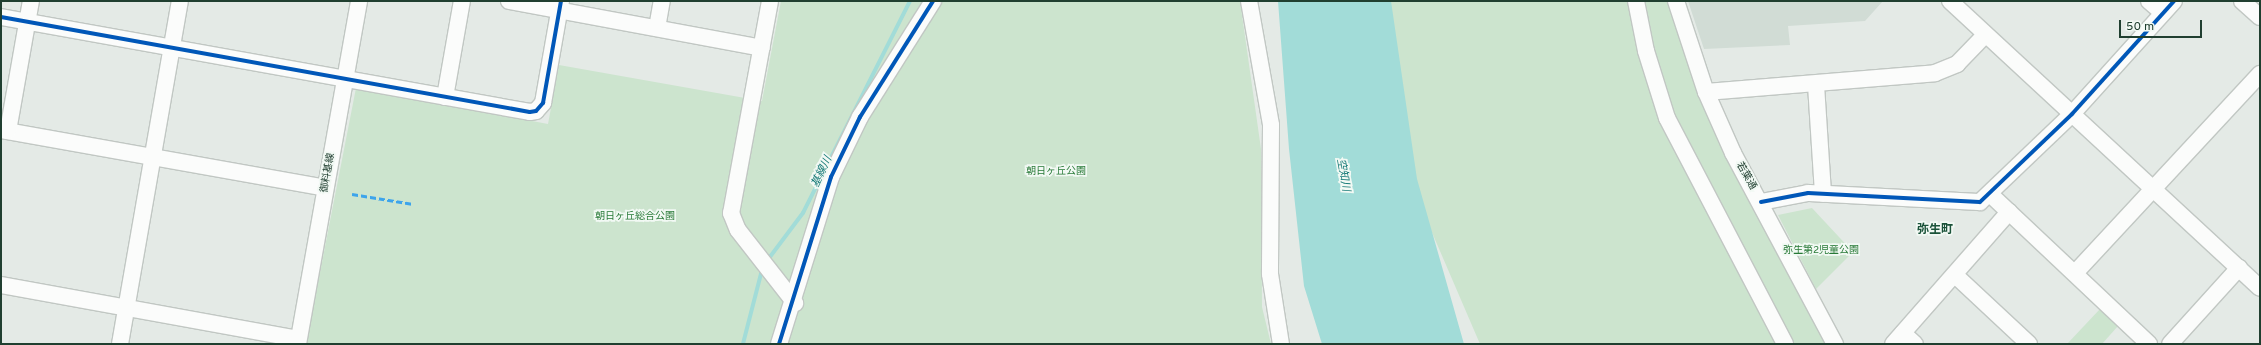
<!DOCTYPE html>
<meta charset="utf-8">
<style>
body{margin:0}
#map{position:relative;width:2261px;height:345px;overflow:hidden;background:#e4eae6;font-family:Overpass,"Noto Sans JP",sans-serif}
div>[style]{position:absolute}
.built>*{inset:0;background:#d1dcd5}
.green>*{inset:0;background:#cce4ce}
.water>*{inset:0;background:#a2dcd8}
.stream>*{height:3.5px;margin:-1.75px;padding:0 1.75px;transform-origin:1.75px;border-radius:1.75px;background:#a2dcd8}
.roads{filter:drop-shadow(1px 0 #c1c7c3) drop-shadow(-1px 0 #c1c7c3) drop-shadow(0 1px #c1c7c3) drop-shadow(0 -1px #c1c7c3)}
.minor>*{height:16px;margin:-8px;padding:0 8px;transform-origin:8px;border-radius:8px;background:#fbfcfb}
.quiet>*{height:3px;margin-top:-1.5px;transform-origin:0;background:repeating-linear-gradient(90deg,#3da4eb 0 6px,transparent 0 9px)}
.cycleway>*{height:4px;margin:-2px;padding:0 2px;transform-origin:2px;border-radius:2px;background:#0057b8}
span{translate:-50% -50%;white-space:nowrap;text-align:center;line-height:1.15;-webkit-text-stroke:3.5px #f2f9f4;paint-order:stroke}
.park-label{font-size:10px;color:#277936}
.street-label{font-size:10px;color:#203f30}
.water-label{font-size:11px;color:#167a77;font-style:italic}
.quarter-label{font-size:12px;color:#1b533a;font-weight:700}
.frame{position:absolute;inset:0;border:2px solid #203f30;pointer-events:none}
.scale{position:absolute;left:2119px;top:20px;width:83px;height:18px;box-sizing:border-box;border:2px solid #203f30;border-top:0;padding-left:5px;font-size:12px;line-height:14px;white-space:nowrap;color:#203f30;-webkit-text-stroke:3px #f2f9f4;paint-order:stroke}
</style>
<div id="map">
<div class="built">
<i style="clip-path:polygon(1688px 1px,1883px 1px,1865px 21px,1788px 26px,1790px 45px,1704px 49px)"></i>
</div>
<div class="green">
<i style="clip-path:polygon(781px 1px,1240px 1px,1261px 149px,1262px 307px,1271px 344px,306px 344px,356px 88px,548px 124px,559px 65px,762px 101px)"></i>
<i style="clip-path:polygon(1383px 1px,1676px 1px,1706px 92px,1835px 344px,1480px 344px,1409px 179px)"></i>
<i style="clip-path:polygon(1812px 208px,1853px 252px,1816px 289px,1778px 215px)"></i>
<i style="clip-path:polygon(2100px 309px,2118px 326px,2102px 344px,2067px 344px)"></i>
</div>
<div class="water">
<i style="clip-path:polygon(1278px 1px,1391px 1px,1417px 179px,1464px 344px,1322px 344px,1304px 286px,1289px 149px)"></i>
</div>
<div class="stream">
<i style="left:767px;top:261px;width:60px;rotate:-53.1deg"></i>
<i style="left:803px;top:213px;width:237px;rotate:-63.2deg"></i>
<i style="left:743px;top:344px;width:76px;rotate:-75.6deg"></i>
</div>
<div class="roads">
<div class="minor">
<i style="left:509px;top:1px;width:257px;rotate:10.5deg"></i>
<i style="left:770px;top:1px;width:216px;rotate:100.4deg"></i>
<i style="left:731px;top:213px;width:18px;rotate:68deg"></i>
<i style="left:738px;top:230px;width:93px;rotate:52deg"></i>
<i style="left:1249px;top:1px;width:126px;rotate:79.9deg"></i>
<i style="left:1271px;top:125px;width:149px;rotate:90.4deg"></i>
<i style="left:1270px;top:274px;width:71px;rotate:81.1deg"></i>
<i style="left:1636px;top:1px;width:51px;rotate:78.7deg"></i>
<i style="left:1646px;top:51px;width:70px;rotate:72.6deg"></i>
<i style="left:1667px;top:118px;width:255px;rotate:62.4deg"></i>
<i style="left:1676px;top:1px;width:96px;rotate:71.8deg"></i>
<i style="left:1706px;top:92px;width:67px;rotate:66.1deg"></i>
<i style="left:1733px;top:153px;width:217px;rotate:61.9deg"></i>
<i style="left:1950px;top:1px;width:422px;rotate:42.8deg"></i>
<i style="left:2149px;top:1px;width:18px;rotate:41deg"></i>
<i style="left:2242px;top:1px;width:24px;rotate:42deg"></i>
<i style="left:1px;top:17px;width:537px;rotate:10.18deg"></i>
<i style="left:530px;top:112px;width:6px;rotate:-9deg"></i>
<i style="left:536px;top:111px;width:11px;rotate:-49deg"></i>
<i style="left:543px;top:103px;width:104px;rotate:-80deg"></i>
<i style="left:657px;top:28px;width:27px;rotate:-80deg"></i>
<i style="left:1816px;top:85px;width:109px;rotate:86.3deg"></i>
<i style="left:1706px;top:92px;width:230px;rotate:-4.7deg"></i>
<i style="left:1935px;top:73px;width:24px;rotate:-22deg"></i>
<i style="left:1957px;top:64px;width:40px;rotate:-46deg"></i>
<i style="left:445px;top:97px;width:97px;rotate:-80deg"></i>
<i style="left:1px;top:130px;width:329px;rotate:10.1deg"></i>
<i style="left:8px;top:131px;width:132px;rotate:-80deg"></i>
<i style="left:1991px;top:195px;width:217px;rotate:43.3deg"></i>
<i style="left:1761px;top:202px;width:48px;rotate:-10.8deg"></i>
<i style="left:1808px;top:193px;width:172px;rotate:3deg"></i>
<i style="left:1980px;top:202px;width:127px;rotate:-43.7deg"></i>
<i style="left:2072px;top:114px;width:152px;rotate:-47.9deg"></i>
<i style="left:2075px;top:273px;width:272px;rotate:-47.1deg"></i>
<i style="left:1955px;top:275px;width:101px;rotate:43deg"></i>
<i style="left:1px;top:285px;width:302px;rotate:10.3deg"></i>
<i style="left:1903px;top:333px;width:16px;rotate:43deg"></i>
<i style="left:120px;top:344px;width:348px;rotate:-80.1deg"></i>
<i style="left:298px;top:344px;width:348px;rotate:-79.9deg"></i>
<i style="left:779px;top:344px;width:175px;rotate:-72.7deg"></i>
<i style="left:831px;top:177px;width:67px;rotate:-64.2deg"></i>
<i style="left:860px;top:117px;width:137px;rotate:-57.8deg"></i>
<i style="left:1893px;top:344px;width:176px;rotate:-48.7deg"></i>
<i style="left:2170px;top:344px;width:103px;rotate:-47.8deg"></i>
</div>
</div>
<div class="quiet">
<i style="left:352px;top:194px;width:62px;rotate:9.3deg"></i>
</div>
<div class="cycleway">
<i style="left:1px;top:17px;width:537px;rotate:10.18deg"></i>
<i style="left:530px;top:112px;width:6px;rotate:-9deg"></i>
<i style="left:536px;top:111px;width:11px;rotate:-49deg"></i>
<i style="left:543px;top:103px;width:104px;rotate:-80deg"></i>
<i style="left:1761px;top:202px;width:48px;rotate:-10.8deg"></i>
<i style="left:1808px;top:193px;width:172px;rotate:3deg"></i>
<i style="left:1980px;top:202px;width:127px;rotate:-43.7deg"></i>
<i style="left:2072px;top:114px;width:152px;rotate:-47.9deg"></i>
<i style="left:779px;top:344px;width:175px;rotate:-72.7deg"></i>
<i style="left:831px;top:177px;width:67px;rotate:-64.2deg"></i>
<i style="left:860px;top:117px;width:137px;rotate:-57.8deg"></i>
</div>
<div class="park-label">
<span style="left:1056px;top:172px">朝日ヶ丘公園</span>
<span style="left:635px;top:217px">朝日ヶ丘総合公園</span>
<span style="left:1821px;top:251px">弥生第2児童公園</span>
</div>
<div class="street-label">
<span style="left:328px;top:173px;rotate:-80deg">御料基線</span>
<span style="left:1746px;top:176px;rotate:60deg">若葉通</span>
</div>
<div class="water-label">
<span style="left:822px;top:172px;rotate:-65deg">基線川</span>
<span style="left:1343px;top:175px;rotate:80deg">空知川</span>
</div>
<div class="quarter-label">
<span style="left:1935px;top:231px">弥生町</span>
</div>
<div class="frame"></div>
<div class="scale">50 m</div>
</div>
